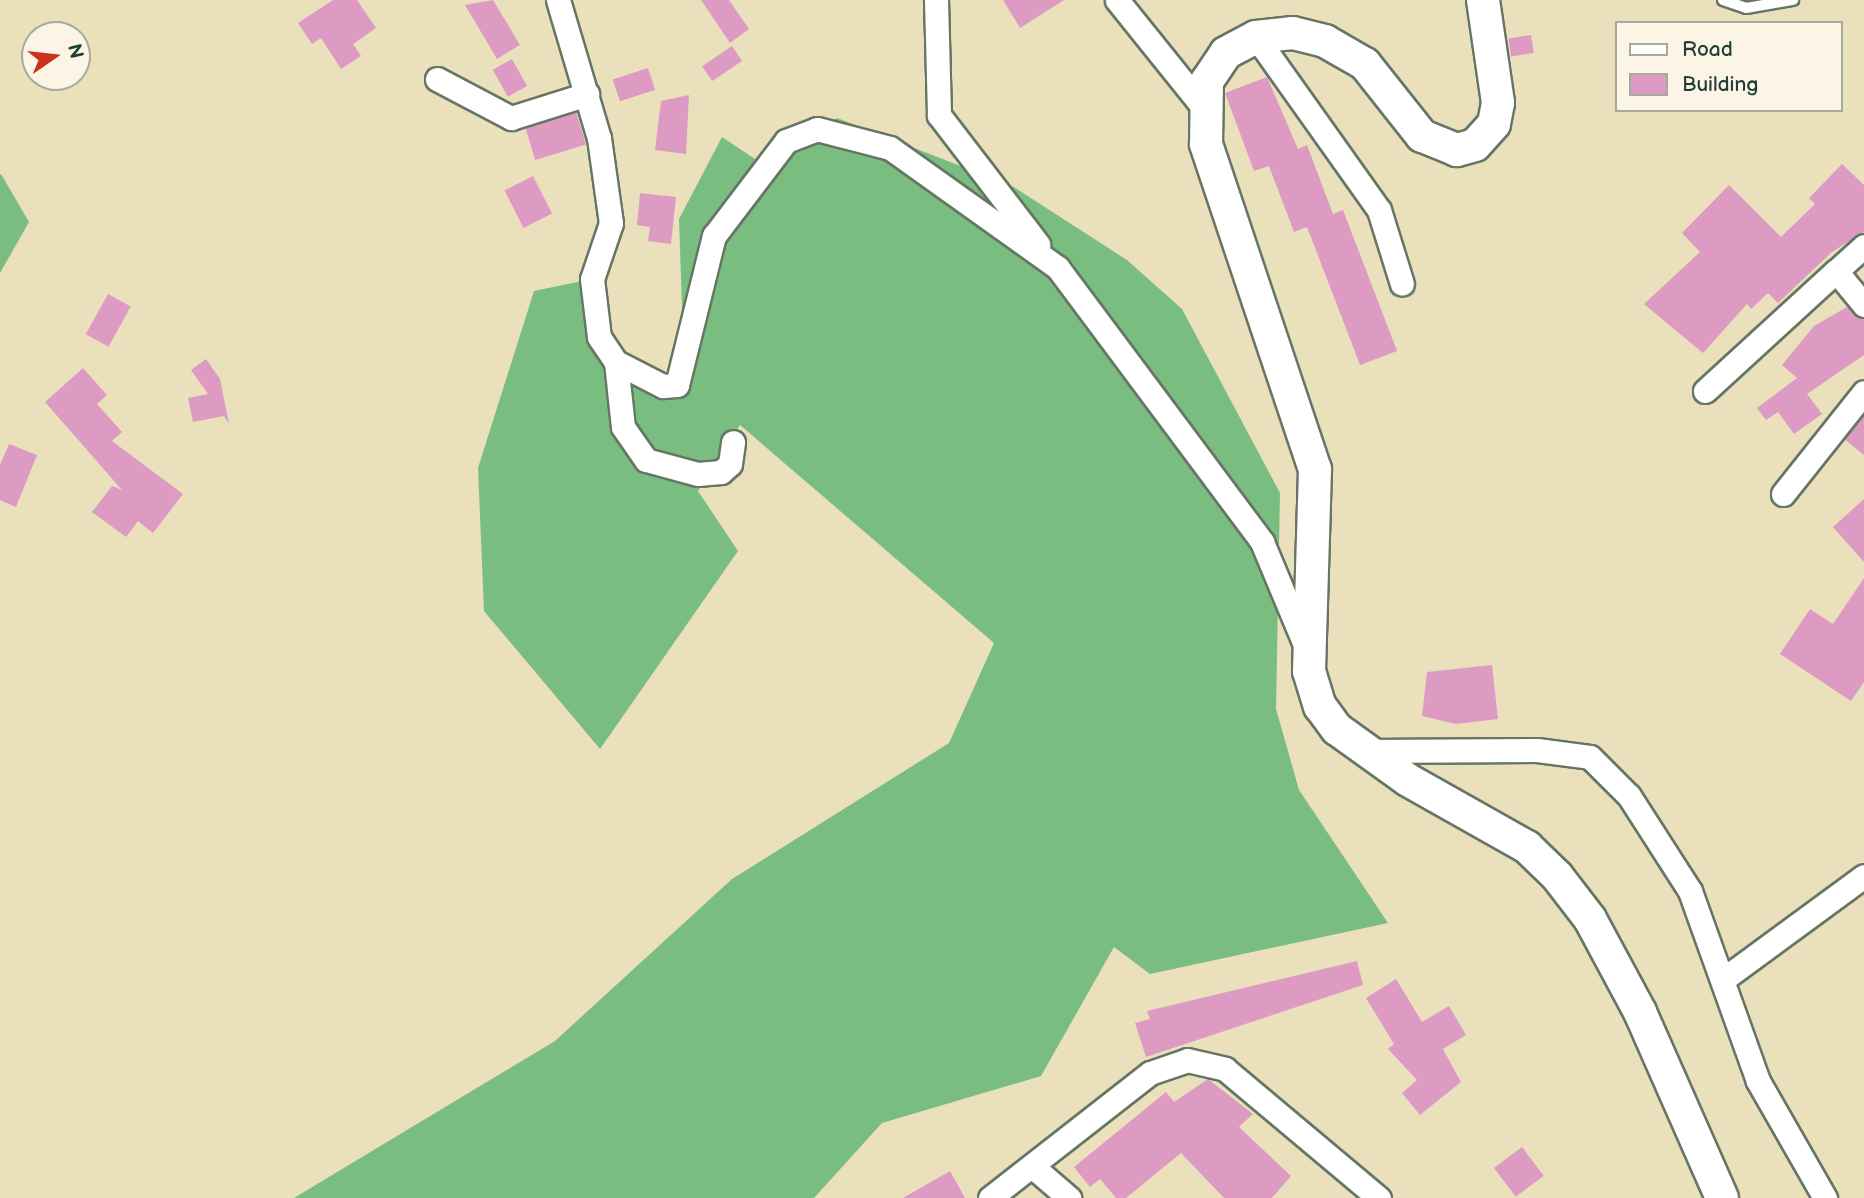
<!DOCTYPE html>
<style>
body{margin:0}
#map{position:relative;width:1864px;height:1198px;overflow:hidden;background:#eae0bc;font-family:"Balsamiq Sans",sans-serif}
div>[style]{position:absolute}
.forest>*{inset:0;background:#7abd80}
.building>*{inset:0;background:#dd9bc3;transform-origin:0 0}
.roads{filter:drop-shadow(2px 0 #667664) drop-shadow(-2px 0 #667664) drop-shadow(0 2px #667664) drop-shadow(0 -2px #667664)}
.service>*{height:10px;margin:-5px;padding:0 5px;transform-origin:5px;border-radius:5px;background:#fff}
.minor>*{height:23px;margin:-11.5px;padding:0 11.5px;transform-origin:11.5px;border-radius:11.5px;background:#fff}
.secondary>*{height:32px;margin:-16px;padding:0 16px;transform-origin:16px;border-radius:16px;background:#fff}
span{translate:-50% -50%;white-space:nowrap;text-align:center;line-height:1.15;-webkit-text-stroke:6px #fcf5e5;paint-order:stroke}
.legend{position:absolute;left:1615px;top:21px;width:228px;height:91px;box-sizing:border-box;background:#fcf5e5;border:2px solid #a4ab9e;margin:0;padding:9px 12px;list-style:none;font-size:21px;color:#1f3d34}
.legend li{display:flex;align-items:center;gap:14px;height:35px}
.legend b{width:35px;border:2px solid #a4ab9e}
.north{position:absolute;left:21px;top:21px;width:70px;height:70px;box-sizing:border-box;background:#fcf5e5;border:2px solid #a4ab9e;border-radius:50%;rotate:76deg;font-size:19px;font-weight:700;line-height:28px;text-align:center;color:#1f3d34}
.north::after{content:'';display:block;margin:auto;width:24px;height:32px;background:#c8321e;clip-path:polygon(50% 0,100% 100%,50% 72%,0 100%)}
</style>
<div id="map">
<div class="forest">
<i style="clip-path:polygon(837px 118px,1012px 186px,1127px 260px,1182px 309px,1280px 493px,1276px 709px,1299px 790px,1388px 923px,1150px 974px,1114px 947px,1041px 1076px,882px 1123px,814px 1198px,294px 1198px,555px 1041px,732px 879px,949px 743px,994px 643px,740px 425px,698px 491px,738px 551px,600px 749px,484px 611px,478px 468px,534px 291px,592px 279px,599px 337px,662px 386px,684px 367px,679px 219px,722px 137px,764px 165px)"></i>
<i style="clip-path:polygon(1px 174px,29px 222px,0 273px,0 175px)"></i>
</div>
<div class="building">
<i style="clip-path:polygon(333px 0,357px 0,376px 28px,353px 44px,361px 56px,341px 69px,321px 38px,312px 44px,298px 23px)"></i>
<i style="clip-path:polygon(493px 0,520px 45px,497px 59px,465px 5px)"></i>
<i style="clip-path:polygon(701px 0,729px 0,749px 29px,730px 43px)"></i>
<i style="clip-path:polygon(1003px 0,1064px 0,1020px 28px)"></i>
<i style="left:1531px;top:35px;width:18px;height:23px;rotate:81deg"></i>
<i style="left:732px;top:46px;width:18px;height:36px;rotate:56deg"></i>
<i style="left:512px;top:59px;width:31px;height:22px;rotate:61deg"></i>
<i style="left:648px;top:68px;width:23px;height:37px;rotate:72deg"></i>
<i style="clip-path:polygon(1267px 77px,1298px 149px,1307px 145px,1333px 214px,1343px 210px,1397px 351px,1360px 365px,1307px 227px,1294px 232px,1269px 166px,1254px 171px,1225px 93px)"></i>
<i style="clip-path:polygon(689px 95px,686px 154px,655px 150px,661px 101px)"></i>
<i style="left:576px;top:112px;width:34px;height:53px;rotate:73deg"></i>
<i style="clip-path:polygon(1842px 164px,1864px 185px,1864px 232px,1832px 252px,1778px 303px,1768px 293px,1751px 309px,1747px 304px,1703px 353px,1644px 304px,1700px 252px,1682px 233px,1729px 185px,1781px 237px,1815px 204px,1809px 198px)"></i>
<i style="left:533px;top:176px;width:42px;height:32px;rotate:63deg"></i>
<i style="clip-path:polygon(640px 193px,676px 197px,671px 244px,648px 241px,650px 227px,637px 225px)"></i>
<i style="left:108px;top:294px;width:26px;height:46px;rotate:29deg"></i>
<i style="clip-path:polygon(1847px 307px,1864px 319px,1864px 355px,1807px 394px,1822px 414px,1794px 434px,1778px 412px,1766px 420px,1757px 408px,1797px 378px,1782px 365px,1814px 326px)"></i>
<i style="clip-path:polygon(206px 359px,220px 379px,229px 424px,224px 416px,193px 422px,188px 398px,208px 394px,191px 370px)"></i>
<i style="clip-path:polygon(83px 368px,107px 395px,97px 404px,122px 432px,112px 441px,183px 494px,153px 533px,138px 521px,126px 537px,92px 512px,112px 486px,122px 490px,45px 402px)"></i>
<i style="clip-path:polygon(1864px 415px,1864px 455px,1844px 439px)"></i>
<i style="clip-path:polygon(9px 444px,37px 455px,16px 507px,0 500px,0 465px)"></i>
<i style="clip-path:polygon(1864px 499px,1864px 562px,1833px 527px)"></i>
<i style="clip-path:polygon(1864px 578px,1864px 682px,1851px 701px,1780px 654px,1810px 609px,1833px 624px)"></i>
<i style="clip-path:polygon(1492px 665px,1498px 719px,1456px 724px,1422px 716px,1427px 672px)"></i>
<i style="clip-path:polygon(1357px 961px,1363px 985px,1146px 1057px,1135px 1023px,1150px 1019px,1147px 1011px)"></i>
<i style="clip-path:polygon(1396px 979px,1422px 1022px,1449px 1006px,1466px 1035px,1443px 1049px,1461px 1082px,1420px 1115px,1402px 1093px,1417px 1080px,1388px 1049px,1394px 1044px,1366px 998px)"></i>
<i style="clip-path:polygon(1208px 1079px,1253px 1114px,1239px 1127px,1291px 1176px,1272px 1198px,1224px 1198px,1181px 1153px,1126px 1198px,1116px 1198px,1100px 1179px,1090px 1187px,1074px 1167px,1166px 1092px,1174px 1102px)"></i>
<i style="left:1522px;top:1147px;width:36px;height:35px;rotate:53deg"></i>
<i style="clip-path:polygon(950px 1171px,965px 1198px,903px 1198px)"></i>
</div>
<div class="roads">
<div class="service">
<i style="left:1723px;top:0;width:24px;rotate:19deg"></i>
<i style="left:1746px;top:8px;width:48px;rotate:-9.7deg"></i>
</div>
<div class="minor">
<i style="left:558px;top:0;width:144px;rotate:73.5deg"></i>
<i style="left:599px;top:138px;width:86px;rotate:82deg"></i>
<i style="left:611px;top:223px;width:59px;rotate:108.7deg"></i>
<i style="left:592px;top:279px;width:58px;rotate:83.1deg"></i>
<i style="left:599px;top:337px;width:30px;rotate:56deg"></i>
<i style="left:616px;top:362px;width:53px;rotate:27.1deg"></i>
<i style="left:663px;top:386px;width:14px;rotate:-4deg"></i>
<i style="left:677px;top:385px;width:154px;rotate:-76.1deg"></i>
<i style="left:714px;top:236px;width:119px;rotate:-52.8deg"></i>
<i style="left:786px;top:141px;width:33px;rotate:-21deg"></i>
<i style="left:817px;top:129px;width:75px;rotate:14.6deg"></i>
<i style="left:890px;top:148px;width:206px;rotate:35.5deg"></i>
<i style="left:1058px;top:268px;width:342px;rotate:53.3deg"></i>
<i style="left:1262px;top:542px;width:114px;rotate:67.3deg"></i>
<i style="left:936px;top:0;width:115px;rotate:88.5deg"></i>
<i style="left:939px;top:115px;width:163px;rotate:52.5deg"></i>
<i style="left:1117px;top:0;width:137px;rotate:51.2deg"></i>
<i style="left:1256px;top:37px;width:212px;rotate:54.6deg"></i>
<i style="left:1379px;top:210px;width:77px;rotate:72.7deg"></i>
<i style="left:437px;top:79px;width:84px;rotate:27.8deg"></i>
<i style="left:511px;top:118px;width:80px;rotate:-17.5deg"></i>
<i style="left:1864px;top:246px;width:38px;rotate:138deg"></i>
<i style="left:1836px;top:271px;width:44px;rotate:50.5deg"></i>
<i style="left:616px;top:362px;width:65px;rotate:83.9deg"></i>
<i style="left:623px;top:427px;width:40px;rotate:55.1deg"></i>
<i style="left:646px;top:460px;width:54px;rotate:15.1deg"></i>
<i style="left:698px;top:474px;width:23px;rotate:-5deg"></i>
<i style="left:721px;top:472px;width:12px;rotate:-42deg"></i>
<i style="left:730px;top:464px;width:22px;rotate:-82deg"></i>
<i style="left:1705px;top:391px;width:178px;rotate:-42.5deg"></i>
<i style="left:1783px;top:494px;width:130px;rotate:-51.5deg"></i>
<i style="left:1364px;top:751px;width:173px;rotate:-0.3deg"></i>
<i style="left:1537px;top:750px;width:53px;rotate:7.5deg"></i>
<i style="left:1590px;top:757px;width:55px;rotate:45deg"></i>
<i style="left:1629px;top:796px;width:113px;rotate:57.3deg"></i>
<i style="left:1690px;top:891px;width:202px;rotate:70.3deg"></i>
<i style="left:1758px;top:1081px;width:135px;rotate:60.2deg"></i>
<i style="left:1725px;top:978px;width:172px;rotate:-36.3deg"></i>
<i style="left:1033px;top:1167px;width:48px;rotate:40.7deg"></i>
<i style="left:990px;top:1198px;width:203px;rotate:-38deg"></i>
<i style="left:1150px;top:1073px;width:39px;rotate:-19deg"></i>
<i style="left:1187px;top:1060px;width:39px;rotate:13deg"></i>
<i style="left:1225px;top:1069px;width:201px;rotate:40deg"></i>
</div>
<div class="secondary">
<i style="left:1483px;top:0;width:104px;rotate:81.7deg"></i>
<i style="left:1498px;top:103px;width:21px;rotate:101deg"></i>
<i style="left:1494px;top:124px;width:28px;rotate:132deg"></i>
<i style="left:1475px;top:145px;width:19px;rotate:164deg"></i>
<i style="left:1457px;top:150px;width:38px;rotate:-158deg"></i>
<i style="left:1422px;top:136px;width:92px;rotate:-128.4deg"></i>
<i style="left:1365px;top:64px;width:46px;rotate:-150.1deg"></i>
<i style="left:1325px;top:41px;width:33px;rotate:-166deg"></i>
<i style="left:1293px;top:33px;width:37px;rotate:174deg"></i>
<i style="left:1256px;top:37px;width:34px;rotate:152deg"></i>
<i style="left:1226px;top:53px;width:34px;rotate:124deg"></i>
<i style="left:1207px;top:81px;width:63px;rotate:90.9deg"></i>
<i style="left:1206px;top:144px;width:343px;rotate:71.5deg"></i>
<i style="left:1315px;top:469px;width:202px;rotate:91.7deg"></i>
<i style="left:1309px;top:671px;width:37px;rotate:73deg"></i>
<i style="left:1320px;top:706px;width:29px;rotate:54deg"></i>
<i style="left:1337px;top:729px;width:87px;rotate:35.7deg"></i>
<i style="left:1408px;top:780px;width:137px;rotate:29.4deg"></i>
<i style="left:1527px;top:847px;width:42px;rotate:44deg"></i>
<i style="left:1557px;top:876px;width:54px;rotate:52.5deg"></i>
<i style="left:1590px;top:919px;width:106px;rotate:61.7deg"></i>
<i style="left:1640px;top:1012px;width:203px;rotate:66.2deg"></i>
</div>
</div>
<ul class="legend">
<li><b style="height:9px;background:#fff"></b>Road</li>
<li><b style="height:19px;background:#dd9bc3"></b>Building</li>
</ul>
<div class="north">N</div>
</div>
